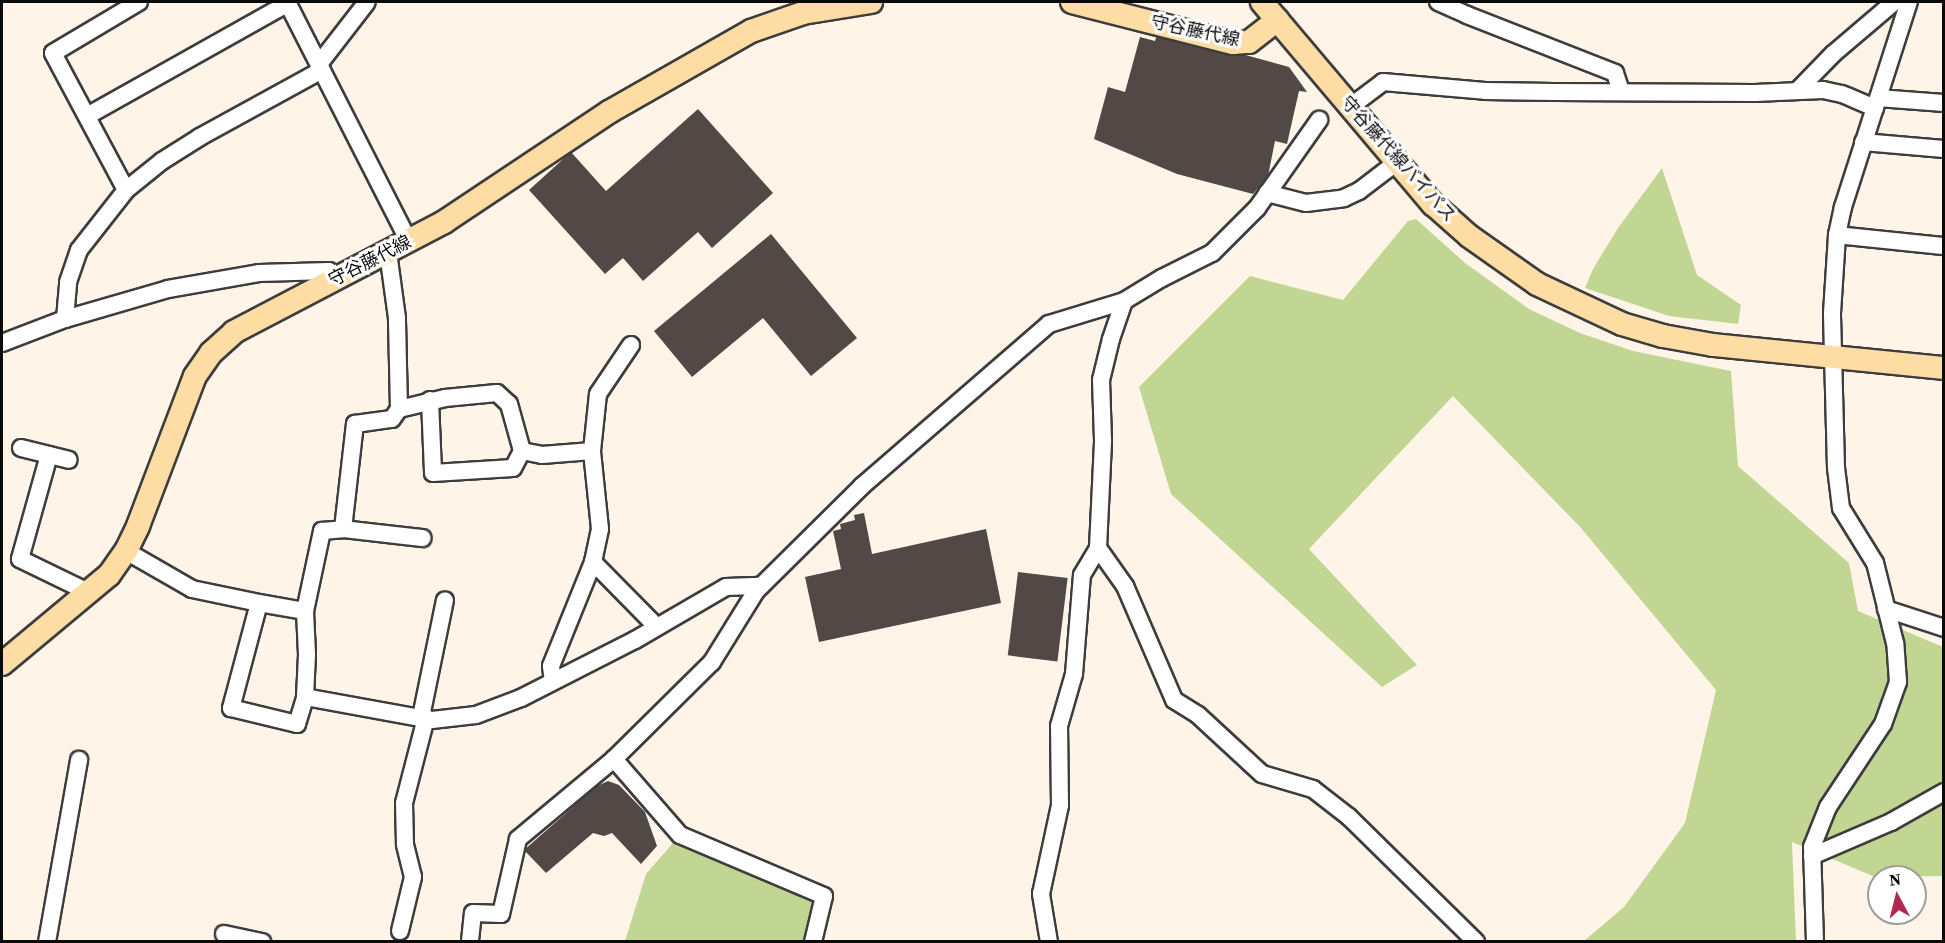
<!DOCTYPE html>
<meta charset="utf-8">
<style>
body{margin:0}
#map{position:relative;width:1945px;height:943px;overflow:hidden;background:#fef4e7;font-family:"Source Serif 4","Noto Sans JP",serif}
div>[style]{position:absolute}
.forest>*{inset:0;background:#c2d693}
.building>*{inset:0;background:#524846;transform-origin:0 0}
.roads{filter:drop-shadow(2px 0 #3d3d3d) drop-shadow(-2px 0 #3d3d3d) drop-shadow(0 2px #3d3d3d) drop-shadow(0 -2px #3d3d3d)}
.minor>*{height:16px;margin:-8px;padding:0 8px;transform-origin:8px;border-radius:8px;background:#fff}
.secondary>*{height:22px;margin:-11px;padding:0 11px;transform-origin:11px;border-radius:11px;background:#fddda3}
span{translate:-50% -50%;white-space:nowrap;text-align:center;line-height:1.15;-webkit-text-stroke:6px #fff;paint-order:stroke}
.street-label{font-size:18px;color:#0a0a0a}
.frame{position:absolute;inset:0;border:3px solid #0a0a0a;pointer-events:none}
.north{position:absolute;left:1867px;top:865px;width:60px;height:60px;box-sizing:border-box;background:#fff;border:2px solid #9d9d9d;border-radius:50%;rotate:353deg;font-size:16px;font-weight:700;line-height:24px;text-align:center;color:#0a0a0a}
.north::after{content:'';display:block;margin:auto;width:21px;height:27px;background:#b42751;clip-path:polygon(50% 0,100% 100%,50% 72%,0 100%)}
</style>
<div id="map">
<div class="forest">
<i style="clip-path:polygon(1662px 168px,1697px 275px,1741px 305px,1738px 324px,1669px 316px,1585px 288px,1593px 269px,1618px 228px)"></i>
<i style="clip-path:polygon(1416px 219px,1465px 263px,1529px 309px,1580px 333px,1633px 351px,1731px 371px,1738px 466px,1849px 563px,1858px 611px,1943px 647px,1943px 876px,1875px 877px,1792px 842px,1796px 941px,1584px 941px,1624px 907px,1685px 823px,1716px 690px,1581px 528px,1453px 396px,1309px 549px,1417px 665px,1382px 687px,1171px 494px,1139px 387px,1250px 276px,1343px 300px,1408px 221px)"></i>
<i style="clip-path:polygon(680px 835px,824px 896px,813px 941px,625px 941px,646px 874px)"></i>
</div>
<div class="building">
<i style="clip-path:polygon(1158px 31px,1289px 67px,1307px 92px,1299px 91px,1287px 144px,1275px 141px,1268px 176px,1253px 194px,1177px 174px,1094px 139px,1108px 87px,1125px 92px,1140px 37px,1155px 41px)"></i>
<i style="clip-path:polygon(698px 109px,773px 193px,712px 248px,698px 232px,643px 281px,623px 258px,605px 274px,529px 190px,571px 152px,606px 191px)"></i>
<i style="clip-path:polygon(771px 234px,857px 338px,811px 376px,763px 318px,692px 377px,654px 331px)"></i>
<i style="clip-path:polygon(864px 513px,872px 554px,986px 529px,1001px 603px,819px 642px,805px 577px,841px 569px,833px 531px,841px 529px,840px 524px,855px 520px,854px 515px)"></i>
<i style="left:1018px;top:572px;width:50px;height:84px;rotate:7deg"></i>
<i style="clip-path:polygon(608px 781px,619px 785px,645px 812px,657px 846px,641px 864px,612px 833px,604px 836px,593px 833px,546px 873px,524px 850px,597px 786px)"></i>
</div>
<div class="roads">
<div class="minor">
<i style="left:287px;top:2px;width:268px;rotate:63deg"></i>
<i style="left:1438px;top:2px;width:32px;rotate:24deg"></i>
<i style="left:1467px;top:15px;width:159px;rotate:21.4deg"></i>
<i style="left:1615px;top:73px;width:20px;rotate:72deg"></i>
<i style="left:319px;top:64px;width:78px;rotate:-52.3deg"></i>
<i style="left:1799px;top:89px;width:49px;rotate:-45.8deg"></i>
<i style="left:1833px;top:54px;width:80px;rotate:-40.4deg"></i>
<i style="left:1878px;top:98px;width:66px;rotate:4.3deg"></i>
<i style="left:1350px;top:107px;width:41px;rotate:-37.1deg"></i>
<i style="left:1383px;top:82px;width:102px;rotate:5deg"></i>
<i style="left:1485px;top:91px;width:69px;rotate:0.8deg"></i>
<i style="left:1554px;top:92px;width:201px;rotate:0.3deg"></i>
<i style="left:1755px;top:93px;width:68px;rotate:-2.5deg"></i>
<i style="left:1823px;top:90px;width:19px;rotate:12deg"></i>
<i style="left:1842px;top:94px;width:36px;rotate:23deg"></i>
<i style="left:87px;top:116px;width:231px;rotate:-29.3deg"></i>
<i style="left:1863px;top:142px;width:81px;rotate:4.9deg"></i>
<i style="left:126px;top:190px;width:155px;rotate:-118.1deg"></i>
<i style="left:53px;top:53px;width:100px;rotate:-30.7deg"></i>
<i style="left:1267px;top:193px;width:40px;rotate:14.4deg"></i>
<i style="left:1306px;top:203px;width:38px;rotate:-7deg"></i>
<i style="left:1344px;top:198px;width:17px;rotate:-25deg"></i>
<i style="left:1359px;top:191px;width:48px;rotate:-37.3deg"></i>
<i style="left:1837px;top:235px;width:108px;rotate:5.9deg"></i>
<i style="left:65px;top:319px;width:37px;rotate:-85deg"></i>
<i style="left:68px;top:282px;width:34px;rotate:-71deg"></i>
<i style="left:79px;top:250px;width:76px;rotate:-51.9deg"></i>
<i style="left:126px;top:190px;width:46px;rotate:-38.9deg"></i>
<i style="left:162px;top:161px;width:45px;rotate:-32.3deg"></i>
<i style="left:200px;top:137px;width:139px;rotate:-28.8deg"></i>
<i style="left:2px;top:343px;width:67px;rotate:-20.9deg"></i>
<i style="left:65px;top:319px;width:107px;rotate:-16.2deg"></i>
<i style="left:168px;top:289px;width:92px;rotate:-10deg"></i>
<i style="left:259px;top:273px;width:70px;rotate:-1.6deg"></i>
<i style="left:329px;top:271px;width:11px;rotate:38deg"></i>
<i style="left:430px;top:400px;width:73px;rotate:87.6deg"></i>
<i style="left:433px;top:473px;width:80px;rotate:-3.6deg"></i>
<i style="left:513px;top:468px;width:19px;rotate:-62deg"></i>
<i style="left:399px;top:409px;width:47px;rotate:-13.4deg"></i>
<i style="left:445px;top:398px;width:52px;rotate:-5.5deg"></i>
<i style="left:497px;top:393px;width:16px;rotate:43deg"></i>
<i style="left:509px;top:404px;width:49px;rotate:74.5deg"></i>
<i style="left:522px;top:451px;width:20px;rotate:11deg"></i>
<i style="left:542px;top:455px;width:50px;rotate:-4.6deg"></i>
<i style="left:21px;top:448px;width:49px;rotate:14deg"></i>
<i style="left:49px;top:455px;width:108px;rotate:105.6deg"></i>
<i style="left:20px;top:559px;width:78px;rotate:25.9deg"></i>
<i style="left:343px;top:529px;width:80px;rotate:6.5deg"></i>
<i style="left:1098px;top:548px;width:47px;rotate:54.6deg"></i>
<i style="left:1125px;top:586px;width:124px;rotate:66.7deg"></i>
<i style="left:1174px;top:700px;width:28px;rotate:32deg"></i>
<i style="left:1198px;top:715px;width:87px;rotate:42.7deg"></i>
<i style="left:1262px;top:774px;width:53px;rotate:16.4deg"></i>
<i style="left:1313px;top:789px;width:46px;rotate:37.9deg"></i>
<i style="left:1349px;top:817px;width:178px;rotate:44.5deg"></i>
<i style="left:126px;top:551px;width:76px;rotate:29.9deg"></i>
<i style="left:192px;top:589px;width:68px;rotate:11.8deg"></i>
<i style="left:259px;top:603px;width:109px;rotate:104.9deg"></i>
<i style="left:231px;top:708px;width:68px;rotate:13.6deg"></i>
<i style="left:297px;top:724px;width:28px;rotate:-73deg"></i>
<i style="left:305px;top:697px;width:129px;rotate:10.3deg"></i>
<i style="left:432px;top:720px;width:44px;rotate:-6.5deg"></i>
<i style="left:476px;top:715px;width:48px;rotate:-20.7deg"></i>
<i style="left:521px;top:698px;width:128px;rotate:-27deg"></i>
<i style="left:635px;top:640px;width:105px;rotate:-30.2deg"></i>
<i style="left:726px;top:587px;width:35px;rotate:-2deg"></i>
<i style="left:593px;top:562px;width:34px;rotate:-78deg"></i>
<i style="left:600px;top:529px;width:78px;rotate:-95.9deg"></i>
<i style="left:592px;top:451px;width:57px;rotate:-84deg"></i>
<i style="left:598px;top:394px;width:59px;rotate:-56deg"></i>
<i style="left:259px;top:603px;width:47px;rotate:9.9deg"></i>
<i style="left:305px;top:611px;width:82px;rotate:-78deg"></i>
<i style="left:322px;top:531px;width:21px;rotate:-5deg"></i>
<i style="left:343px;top:529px;width:106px;rotate:-83.5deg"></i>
<i style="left:355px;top:424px;width:37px;rotate:-8deg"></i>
<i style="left:392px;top:419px;width:12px;rotate:-55deg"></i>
<i style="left:399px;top:409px;width:91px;rotate:-91.3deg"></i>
<i style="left:397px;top:318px;width:67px;rotate:-97.8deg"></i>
<i style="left:1886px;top:609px;width:61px;rotate:18.1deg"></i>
<i style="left:553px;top:681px;width:15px;rotate:-98deg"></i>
<i style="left:551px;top:666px;width:112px;rotate:-68deg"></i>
<i style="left:593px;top:562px;width:91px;rotate:45.4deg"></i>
<i style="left:305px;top:697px;width:43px;rotate:-87.3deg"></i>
<i style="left:307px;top:654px;width:43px;rotate:-92.7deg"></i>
<i style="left:421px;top:717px;width:119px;rotate:-78.4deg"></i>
<i style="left:1812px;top:856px;width:86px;rotate:-23.3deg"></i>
<i style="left:1891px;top:822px;width:61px;rotate:-29.5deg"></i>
<i style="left:400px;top:931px;width:56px;rotate:-76.5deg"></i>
<i style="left:413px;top:877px;width:34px;rotate:-104deg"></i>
<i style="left:405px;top:844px;width:41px;rotate:-91.4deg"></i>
<i style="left:404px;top:803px;width:88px;rotate:-75.5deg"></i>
<i style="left:224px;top:934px;width:39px;rotate:12deg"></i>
<i style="left:470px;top:941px;width:28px;rotate:-84deg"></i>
<i style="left:473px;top:913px;width:28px;rotate:2deg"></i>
<i style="left:501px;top:914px;width:77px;rotate:-77.2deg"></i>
<i style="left:518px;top:839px;width:125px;rotate:-39.8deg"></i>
<i style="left:47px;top:942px;width:185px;rotate:-80deg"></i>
<i style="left:813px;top:942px;width:47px;rotate:-76.6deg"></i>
<i style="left:824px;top:896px;width:156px;rotate:-157deg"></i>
<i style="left:680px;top:835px;width:101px;rotate:-131deg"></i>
<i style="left:614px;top:759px;width:138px;rotate:-44.7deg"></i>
<i style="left:712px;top:662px;width:84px;rotate:-58.2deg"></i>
<i style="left:756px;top:591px;width:149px;rotate:-44.7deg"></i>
<i style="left:862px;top:486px;width:247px;rotate:-40.9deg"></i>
<i style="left:1049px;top:324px;width:78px;rotate:-17deg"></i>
<i style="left:1049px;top:942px;width:49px;rotate:-99.5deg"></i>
<i style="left:1041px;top:894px;width:91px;rotate:-77.9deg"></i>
<i style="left:1060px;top:805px;width:79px;rotate:-90.7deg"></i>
<i style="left:1059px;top:726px;width:54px;rotate:-73.9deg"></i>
<i style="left:1074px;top:674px;width:99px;rotate:-85.4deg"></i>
<i style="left:1082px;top:575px;width:31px;rotate:-59deg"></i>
<i style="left:1098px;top:548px;width:108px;rotate:-87.3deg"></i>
<i style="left:1103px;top:440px;width:60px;rotate:-91.9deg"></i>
<i style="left:1101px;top:380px;width:42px;rotate:-76.3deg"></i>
<i style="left:1111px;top:339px;width:40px;rotate:-71.1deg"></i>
<i style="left:1124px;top:301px;width:44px;rotate:-31.2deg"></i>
<i style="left:1162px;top:278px;width:56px;rotate:-26.6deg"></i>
<i style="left:1212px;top:253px;width:64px;rotate:-45deg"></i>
<i style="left:1257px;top:208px;width:108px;rotate:-54.8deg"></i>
<i style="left:1815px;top:942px;width:95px;rotate:-91.8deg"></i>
<i style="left:1812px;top:847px;width:43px;rotate:-68.2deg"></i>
<i style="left:1828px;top:807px;width:100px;rotate:-56.5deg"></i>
<i style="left:1883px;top:724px;width:45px;rotate:-70.3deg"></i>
<i style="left:1898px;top:682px;width:39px;rotate:-94deg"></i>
<i style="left:1895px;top:643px;width:82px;rotate:-104deg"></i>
<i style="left:1875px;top:563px;width:65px;rotate:-121.7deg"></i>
<i style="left:1841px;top:508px;width:40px;rotate:-97.1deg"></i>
<i style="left:1836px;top:468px;width:155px;rotate:-91.5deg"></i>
<i style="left:1832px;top:313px;width:78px;rotate:-86.3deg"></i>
<i style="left:1837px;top:235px;width:29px;rotate:-78deg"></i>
<i style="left:1843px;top:207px;width:215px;rotate:-72.2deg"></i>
</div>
<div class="secondary">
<i style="left:1072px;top:2px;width:166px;rotate:14.3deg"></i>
<i style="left:1233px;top:43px;width:16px;rotate:-4deg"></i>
<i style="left:1249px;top:42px;width:36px;rotate:-38deg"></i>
<i style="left:1262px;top:2px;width:265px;rotate:49.8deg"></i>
<i style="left:1433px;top:204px;width:48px;rotate:41.6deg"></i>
<i style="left:1469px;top:236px;width:83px;rotate:35.2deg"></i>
<i style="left:1537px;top:284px;width:94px;rotate:25.2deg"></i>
<i style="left:1622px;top:324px;width:43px;rotate:16.3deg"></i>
<i style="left:1663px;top:336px;width:51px;rotate:10.2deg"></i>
<i style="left:1713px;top:345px;width:232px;rotate:5.7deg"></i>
<i style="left:2px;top:664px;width:139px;rotate:-39.8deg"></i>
<i style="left:109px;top:575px;width:29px;rotate:-55deg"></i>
<i style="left:126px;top:551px;width:28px;rotate:-64deg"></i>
<i style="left:138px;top:526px;width:160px;rotate:-69.2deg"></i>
<i style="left:195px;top:376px;width:28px;rotate:-55deg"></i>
<i style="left:211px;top:353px;width:31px;rotate:-42deg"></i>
<i style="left:234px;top:332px;width:237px;rotate:-27.6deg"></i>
<i style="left:444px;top:222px;width:198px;rotate:-33.7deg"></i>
<i style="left:609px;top:112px;width:163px;rotate:-29.7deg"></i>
<i style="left:751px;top:31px;width:55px;rotate:-19.1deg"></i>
<i style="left:803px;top:13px;width:69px;rotate:-9.2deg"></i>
</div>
</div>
<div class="street-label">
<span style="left:1195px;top:31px;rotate:12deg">守谷藤代線</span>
<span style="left:1398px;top:159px;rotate:48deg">守谷藤代線バイパス</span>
<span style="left:370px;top:261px;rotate:-27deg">守谷藤代線</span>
</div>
<div class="frame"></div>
<div class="north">N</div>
</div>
